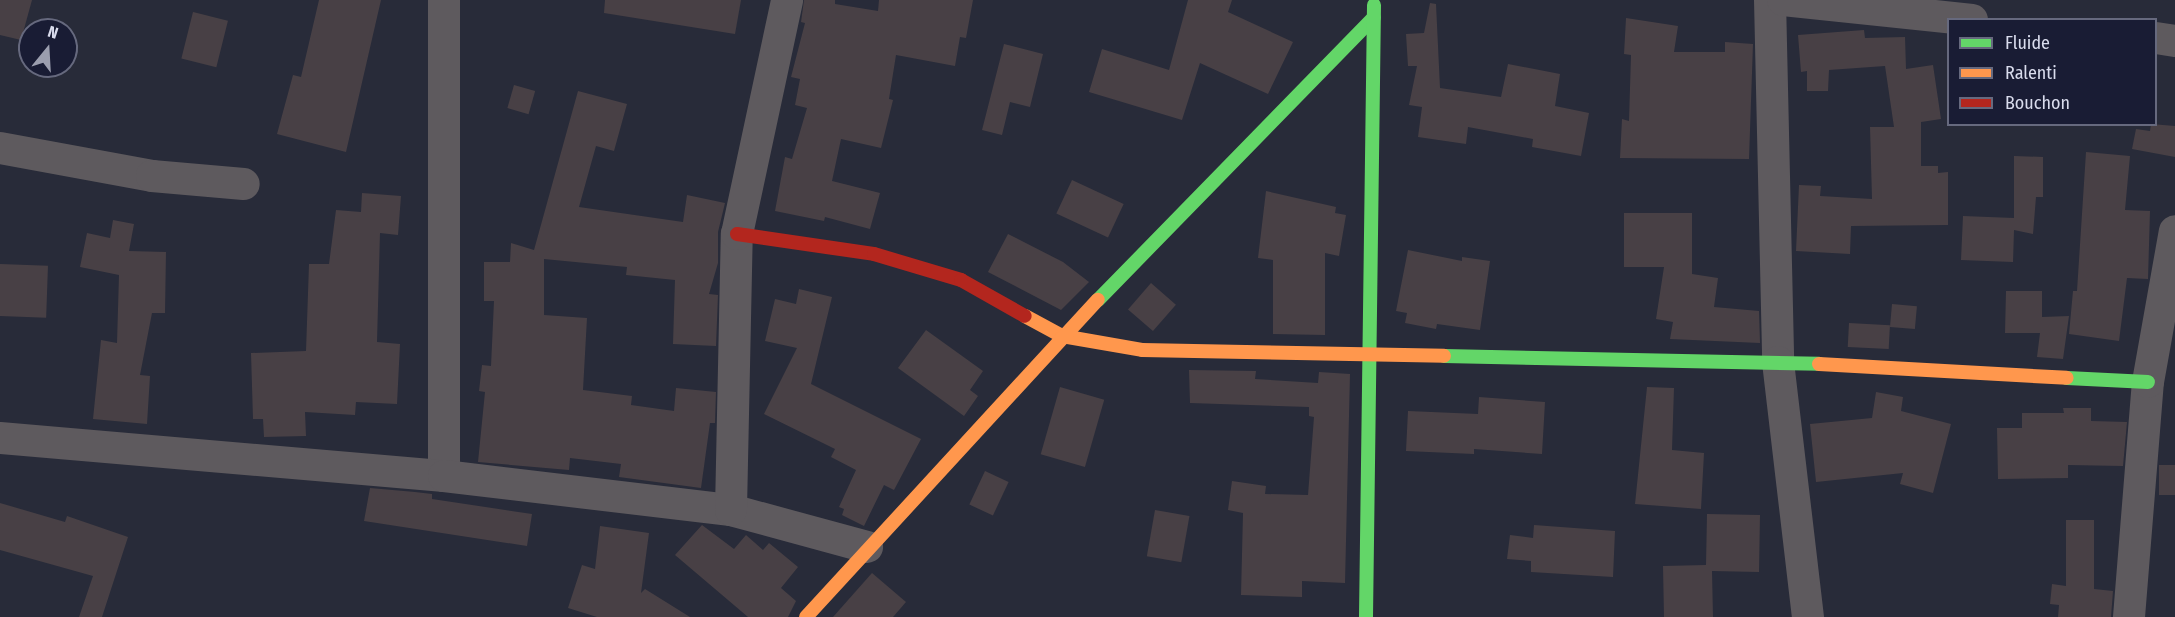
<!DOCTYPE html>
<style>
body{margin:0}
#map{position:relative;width:2175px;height:617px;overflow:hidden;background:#282b39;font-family:"Fira Sans Condensed",sans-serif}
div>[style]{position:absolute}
.building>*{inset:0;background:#484045;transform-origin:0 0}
.street>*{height:32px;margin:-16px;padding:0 16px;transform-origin:16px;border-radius:16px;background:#5e5a5e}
.fast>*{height:14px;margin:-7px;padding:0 7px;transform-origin:7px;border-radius:7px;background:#63d668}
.slow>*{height:14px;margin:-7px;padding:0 7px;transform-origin:7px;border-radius:7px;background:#ff974d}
.jam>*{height:14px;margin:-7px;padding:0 7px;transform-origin:7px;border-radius:7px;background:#b3261e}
span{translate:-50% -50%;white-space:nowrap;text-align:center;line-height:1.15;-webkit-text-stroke:5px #191c34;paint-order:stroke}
.legend{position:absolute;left:1947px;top:18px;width:210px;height:108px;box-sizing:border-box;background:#191c34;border:2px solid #66697e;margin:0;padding:8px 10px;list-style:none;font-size:18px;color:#d9dced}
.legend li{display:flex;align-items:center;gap:12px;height:30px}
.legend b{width:30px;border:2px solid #66697e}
.north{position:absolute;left:18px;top:18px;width:60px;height:60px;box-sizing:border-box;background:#191c34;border:2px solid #66697e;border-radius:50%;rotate:18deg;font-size:16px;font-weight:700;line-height:24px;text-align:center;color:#d9dced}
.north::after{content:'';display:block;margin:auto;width:21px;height:27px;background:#9b9eae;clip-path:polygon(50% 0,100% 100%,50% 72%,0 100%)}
</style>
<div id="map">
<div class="building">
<i style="clip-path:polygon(0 0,32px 0,21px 40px,0 35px)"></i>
<i style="clip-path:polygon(319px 0,381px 0,346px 152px,277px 134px,293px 75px,301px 77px)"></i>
<i style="clip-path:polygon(605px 0,741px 0,735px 34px,604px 13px)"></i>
<i style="clip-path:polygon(804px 0,835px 0,835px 4px,878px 11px,879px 0,973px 0,966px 38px,960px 37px,955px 66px,896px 55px,889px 99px,893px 100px,881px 148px,841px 139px,832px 181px,880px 193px,870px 229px,825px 217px,824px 221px,775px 211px,785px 157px,792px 159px,807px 108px,795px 105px,800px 79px,791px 77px,805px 23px,801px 22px)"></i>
<i style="clip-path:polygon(1188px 0,1232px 0,1228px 12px,1293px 42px,1268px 94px,1200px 63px,1182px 120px,1089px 92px,1102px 49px,1169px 70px)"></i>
<i style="clip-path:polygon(1430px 3px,1436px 4px,1440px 88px,1501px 97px,1508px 64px,1560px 74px,1555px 106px,1589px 113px,1581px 156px,1532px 147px,1533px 139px,1468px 127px,1466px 144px,1418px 137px,1422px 107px,1409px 105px,1417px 66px,1408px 66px,1406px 34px,1424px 33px)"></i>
<i style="left:193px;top:12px;width:36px;height:48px;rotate:14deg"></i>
<i style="clip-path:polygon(1626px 18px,1678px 26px,1674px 52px,1725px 52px,1725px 42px,1753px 44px,1749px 159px,1620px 158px,1622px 119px,1629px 121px,1631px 55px,1624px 54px)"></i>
<i style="clip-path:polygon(1864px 30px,1865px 38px,1905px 37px,1906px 69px,1933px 65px,1941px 119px,1921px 122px,1921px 166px,1938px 166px,1938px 173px,1948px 172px,1948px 225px,1851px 226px,1850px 254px,1796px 251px,1799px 185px,1821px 186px,1820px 196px,1872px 199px,1870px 127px,1894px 127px,1885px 66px,1829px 70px,1828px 91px,1807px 91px,1807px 71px,1801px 72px,1798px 35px)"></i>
<i style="clip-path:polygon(1004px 44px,1043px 54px,1030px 107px,1010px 102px,1002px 135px,982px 130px)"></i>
<i style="left:514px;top:85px;width:22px;height:24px;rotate:16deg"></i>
<i style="clip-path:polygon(578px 91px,627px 104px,614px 151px,596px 146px,579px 207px,683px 222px,687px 195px,725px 203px,718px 232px,718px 263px,709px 294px,718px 295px,716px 346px,673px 344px,675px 280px,626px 275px,627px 267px,544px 259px,544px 315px,587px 318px,583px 390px,632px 396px,631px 405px,674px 411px,676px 388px,716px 392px,715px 423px,710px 423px,701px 488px,619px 477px,621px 464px,570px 458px,569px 470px,478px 462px,485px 392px,479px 391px,482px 365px,491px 366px,494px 301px,484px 301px,484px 262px,510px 262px,511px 243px,534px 250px)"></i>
<i style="clip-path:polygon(2151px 124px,2175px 126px,2175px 157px,2132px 149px,2136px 129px,2150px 131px)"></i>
<i style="clip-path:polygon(2086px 152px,2130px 156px,2125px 210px,2150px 211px,2148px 279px,2127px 278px,2119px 341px,2069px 334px,2073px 291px,2077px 291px)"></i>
<i style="clip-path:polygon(2014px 156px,2043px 157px,2043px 197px,2036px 197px,2033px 234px,2014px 230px,2013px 262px,1961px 260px,1963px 216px,2014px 218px)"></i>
<i style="left:1072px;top:180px;width:57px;height:37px;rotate:25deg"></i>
<i style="clip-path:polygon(1266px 191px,1336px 207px,1335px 213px,1346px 215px,1339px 256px,1325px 253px,1325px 335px,1273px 334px,1273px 260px,1258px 258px)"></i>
<i style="clip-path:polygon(362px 193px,401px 196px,398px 235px,380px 233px,377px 342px,400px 344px,397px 404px,356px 402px,355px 415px,305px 412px,306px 436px,264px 437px,263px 419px,253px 419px,251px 353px,306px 351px,309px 264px,329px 264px,336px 210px,361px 212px)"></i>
<i style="clip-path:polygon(1624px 213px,1692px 213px,1692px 274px,1718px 278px,1714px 307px,1759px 311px,1760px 343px,1670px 339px,1673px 322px,1656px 319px,1664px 267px,1624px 267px)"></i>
<i style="clip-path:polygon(113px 220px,134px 224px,129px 251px,166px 252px,165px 313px,152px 313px,140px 375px,150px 376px,147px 424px,93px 419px,101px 340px,117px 343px,119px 275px,80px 267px,87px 233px,110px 238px)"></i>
<i style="clip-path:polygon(1008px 234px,1063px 262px,1089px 282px,1061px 310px,988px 272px)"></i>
<i style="clip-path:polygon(1408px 250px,1462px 261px,1462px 257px,1490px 261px,1480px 330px,1437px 324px,1436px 329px,1405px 323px,1407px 313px,1396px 311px)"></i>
<i style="left:0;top:264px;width:48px;height:52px;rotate:2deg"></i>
<i style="left:1151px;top:283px;width:33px;height:35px;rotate:41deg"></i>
<i style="clip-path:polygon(799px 289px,832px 297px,811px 384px,921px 439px,894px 490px,884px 485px,864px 526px,842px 515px,844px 509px,839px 507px,856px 470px,831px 457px,835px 449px,764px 414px,797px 348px,765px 341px,775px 299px,796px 304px)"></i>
<i style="clip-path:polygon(2006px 291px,2042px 291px,2042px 317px,2069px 316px,2063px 359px,2037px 357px,2040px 333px,2005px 333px)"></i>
<i style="left:1892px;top:304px;width:25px;height:23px;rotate:5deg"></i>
<i style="left:1849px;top:323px;width:41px;height:24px;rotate:3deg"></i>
<i style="clip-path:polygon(926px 330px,983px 371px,970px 390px,978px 396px,964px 416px,898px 368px)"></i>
<i style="clip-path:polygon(1189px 370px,1256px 371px,1255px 379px,1318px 383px,1319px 372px,1350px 374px,1345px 583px,1302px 581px,1302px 597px,1241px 595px,1243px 513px,1228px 510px,1232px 481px,1266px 486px,1265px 494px,1308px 495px,1314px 417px,1309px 416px,1309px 407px,1190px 403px)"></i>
<i style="left:1060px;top:387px;width:46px;height:70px;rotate:16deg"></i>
<i style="clip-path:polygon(1647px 387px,1674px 388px,1672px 450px,1704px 453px,1701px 509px,1635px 504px)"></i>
<i style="clip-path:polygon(1876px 392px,1903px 397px,1901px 411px,1951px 424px,1933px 493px,1900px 484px,1903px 473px,1816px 482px,1810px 424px,1872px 418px)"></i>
<i style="clip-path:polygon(1479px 397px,1545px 402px,1542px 454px,1474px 449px,1474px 454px,1406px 451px,1408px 411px,1478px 414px)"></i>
<i style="clip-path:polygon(2063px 408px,2091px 408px,2091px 421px,2127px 422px,2123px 466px,2068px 465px,2068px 478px,1998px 479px,1997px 428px,2022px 428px,2022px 413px,2064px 413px)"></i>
<i style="left:2159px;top:465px;width:16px;height:30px"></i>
<i style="left:985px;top:471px;width:26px;height:37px;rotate:25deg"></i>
<i style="clip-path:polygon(370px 488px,415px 492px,432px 494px,432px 499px,532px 514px,527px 546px,364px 521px)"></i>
<i style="clip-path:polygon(0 503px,65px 522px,67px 516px,128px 537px,102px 617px,79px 617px,93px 576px,0 550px)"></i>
<i style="left:1155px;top:510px;width:35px;height:47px;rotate:10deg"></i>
<i style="clip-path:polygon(1707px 514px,1760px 515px,1759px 572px,1712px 571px,1713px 617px,1664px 617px,1663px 566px,1706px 565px)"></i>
<i style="clip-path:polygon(2066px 520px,2094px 520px,2094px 589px,2113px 591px,2111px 617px,2058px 617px,2059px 605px,2050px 604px,2052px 584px,2066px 586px)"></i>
<i style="clip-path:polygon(702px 525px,734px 549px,746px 535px,763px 550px,769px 543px,798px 567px,781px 588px,796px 601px,788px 617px,748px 617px,675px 555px)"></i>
<i style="clip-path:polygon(1534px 525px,1615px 531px,1613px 577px,1531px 572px,1531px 561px,1507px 559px,1510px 535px,1533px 538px)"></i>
<i style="clip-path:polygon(600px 526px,649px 533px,641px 593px,645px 589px,690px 617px,597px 617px,568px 608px,582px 565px,595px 569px)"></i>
<i style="clip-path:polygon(872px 573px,906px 602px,893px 617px,833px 617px)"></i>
</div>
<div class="street">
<i style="left:444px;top:0;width:476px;rotate:90deg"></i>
<i style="left:1770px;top:0;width:362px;rotate:88.7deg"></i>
<i style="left:1778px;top:362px;width:257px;rotate:83.3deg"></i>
<i style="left:1783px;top:0;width:190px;rotate:6deg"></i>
<i style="left:2156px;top:38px;width:19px;rotate:9deg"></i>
<i style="left:0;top:148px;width:155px;rotate:10.4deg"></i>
<i style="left:152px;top:176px;width:92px;rotate:5deg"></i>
<i style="left:0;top:438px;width:446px;rotate:4.9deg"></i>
<i style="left:444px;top:476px;width:289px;rotate:6.8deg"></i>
<i style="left:731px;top:510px;width:141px;rotate:15.2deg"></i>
<i style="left:731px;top:510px;width:276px;rotate:-88.8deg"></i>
<i style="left:737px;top:234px;width:239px;rotate:-77.9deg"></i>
<i style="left:2129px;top:617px;width:236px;rotate:-85.4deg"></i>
<i style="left:2148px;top:382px;width:153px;rotate:-79.9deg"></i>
</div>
<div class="fast">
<i style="left:1098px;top:300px;width:395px;rotate:-45.7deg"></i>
<i style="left:1444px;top:356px;width:375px;rotate:1.2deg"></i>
<i style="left:2067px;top:378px;width:81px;rotate:2.8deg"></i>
<i style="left:1366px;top:617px;width:612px;rotate:-89.25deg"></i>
</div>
<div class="slow">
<i style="left:1025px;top:316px;width:42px;rotate:28.4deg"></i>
<i style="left:1062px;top:336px;width:81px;rotate:9.9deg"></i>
<i style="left:1142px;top:350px;width:302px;rotate:1.1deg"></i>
<i style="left:1819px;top:364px;width:248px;rotate:3.2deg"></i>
<i style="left:806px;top:617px;width:431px;rotate:-47.4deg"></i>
</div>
<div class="jam">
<i style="left:737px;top:234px;width:138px;rotate:8.3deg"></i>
<i style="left:874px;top:254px;width:91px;rotate:16.6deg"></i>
<i style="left:961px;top:280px;width:73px;rotate:29.4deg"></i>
</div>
<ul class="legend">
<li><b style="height:8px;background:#63d668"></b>Fluide</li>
<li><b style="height:8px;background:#ff974d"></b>Ralenti</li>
<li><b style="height:8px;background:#b3261e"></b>Bouchon</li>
</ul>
<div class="north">N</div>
</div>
